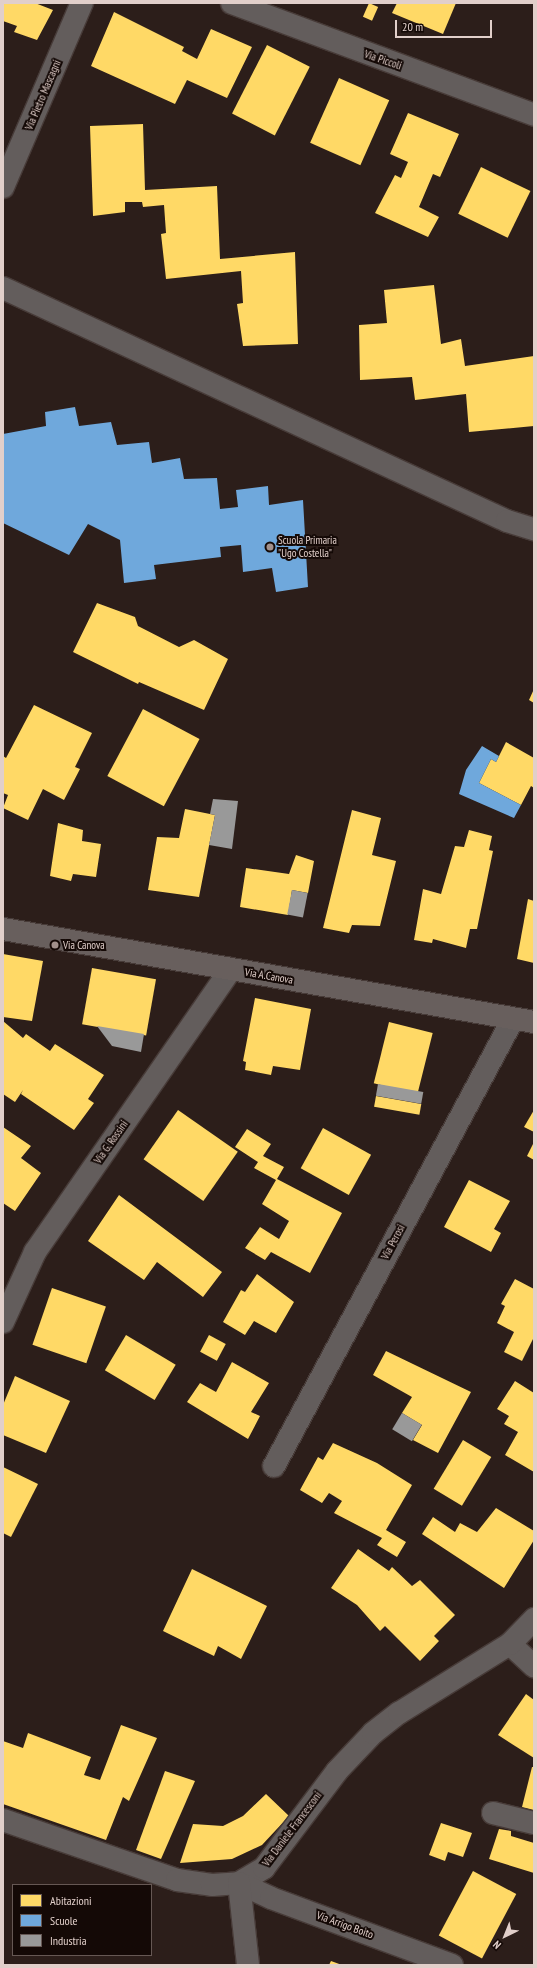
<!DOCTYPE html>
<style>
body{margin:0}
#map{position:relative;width:537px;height:1968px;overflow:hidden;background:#2c1e1a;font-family:"PT Sans Narrow",sans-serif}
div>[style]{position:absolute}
.homes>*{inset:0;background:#ffd966;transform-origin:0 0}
.schools>*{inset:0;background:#6fa8dc}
.industry>*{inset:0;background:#999;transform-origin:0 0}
.roads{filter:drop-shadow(1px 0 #473b38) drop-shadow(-1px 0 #473b38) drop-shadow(0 1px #473b38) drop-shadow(0 -1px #473b38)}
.street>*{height:22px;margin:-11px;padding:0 11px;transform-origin:11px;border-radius:11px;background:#635d5c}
.secondary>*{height:22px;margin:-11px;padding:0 11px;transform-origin:11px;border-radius:11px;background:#685f5d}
.dots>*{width:11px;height:11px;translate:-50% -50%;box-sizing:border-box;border:2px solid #140906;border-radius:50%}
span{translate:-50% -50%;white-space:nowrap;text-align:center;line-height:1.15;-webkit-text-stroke:4px #140906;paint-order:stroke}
.street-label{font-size:11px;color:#e1cfca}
.poi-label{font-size:11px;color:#e1cfca}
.left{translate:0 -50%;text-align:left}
.frame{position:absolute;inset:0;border:4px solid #e1cfca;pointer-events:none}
.legend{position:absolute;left:12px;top:1884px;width:140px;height:72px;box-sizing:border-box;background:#140906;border:1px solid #665854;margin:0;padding:5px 7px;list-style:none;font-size:12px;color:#e1cfca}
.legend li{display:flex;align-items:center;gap:8px;height:20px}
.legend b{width:20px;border:1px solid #665854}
.north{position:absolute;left:485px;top:1916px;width:40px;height:40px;-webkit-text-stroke:3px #140906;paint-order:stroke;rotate:223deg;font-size:11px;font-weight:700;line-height:16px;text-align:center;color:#e1cfca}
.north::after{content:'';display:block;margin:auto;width:14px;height:18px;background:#e1cfca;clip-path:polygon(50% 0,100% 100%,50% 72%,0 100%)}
.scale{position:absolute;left:395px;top:20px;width:97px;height:18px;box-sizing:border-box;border:2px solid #e1cfca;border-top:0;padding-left:5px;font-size:12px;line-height:14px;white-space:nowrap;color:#e1cfca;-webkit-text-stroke:3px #140906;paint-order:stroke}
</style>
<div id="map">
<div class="homes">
<i style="clip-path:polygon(3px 3px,35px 3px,53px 10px,37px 40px,14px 32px,17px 26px,3px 21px)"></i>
<i style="left:369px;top:3px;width:10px;height:15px;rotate:24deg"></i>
<i style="clip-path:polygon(397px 3px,456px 3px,443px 34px,392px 13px)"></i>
<i style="clip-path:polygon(114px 12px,184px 47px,182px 51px,197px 59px,211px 29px,252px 47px,227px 98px,187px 80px,175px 104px,91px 66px)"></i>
<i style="left:267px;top:45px;width:48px;height:77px;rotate:27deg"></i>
<i style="left:339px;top:78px;width:55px;height:71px;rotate:24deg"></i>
<i style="clip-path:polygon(408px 113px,459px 134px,440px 177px,433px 174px,419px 207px,439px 217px,428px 237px,375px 213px,395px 175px,401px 178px,408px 162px,390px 154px)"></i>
<i style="clip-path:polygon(143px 124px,145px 190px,217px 186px,220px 259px,295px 252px,298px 344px,243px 346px,237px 304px,243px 303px,241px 271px,166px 279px,161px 234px,166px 233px,164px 205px,143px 207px,142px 202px,125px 202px,125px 212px,93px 216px,90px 126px)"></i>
<i style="left:481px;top:167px;width:55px;height:52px;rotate:26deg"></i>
<i style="clip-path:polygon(434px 285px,441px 344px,461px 339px,465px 366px,534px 356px,534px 426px,469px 432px,466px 394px,415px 400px,412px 377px,360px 380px,359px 325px,387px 323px,384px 290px)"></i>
<i style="clip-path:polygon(97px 603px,135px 617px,138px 626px,179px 647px,194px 640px,228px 659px,204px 710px,139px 682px,138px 684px,73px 652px)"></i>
<i style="clip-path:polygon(534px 689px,534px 703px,529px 700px)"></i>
<i style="clip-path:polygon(34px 705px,92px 733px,75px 767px,80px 769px,64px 800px,43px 789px,28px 820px,3px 808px,8px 795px,3px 793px,3px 756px,6px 758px)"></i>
<i style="left:143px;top:709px;width:64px;height:76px;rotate:28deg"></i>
<i style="clip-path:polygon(506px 742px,534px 758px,534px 788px,531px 786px,521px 805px,479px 783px,491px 759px,496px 762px)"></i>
<i style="clip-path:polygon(185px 809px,215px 815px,199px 897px,148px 890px,157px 837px,179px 838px)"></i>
<i style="clip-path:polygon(352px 810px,381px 818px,372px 855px,396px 861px,380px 926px,352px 925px,349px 933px,323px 928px)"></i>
<i style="clip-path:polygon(58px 823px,83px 830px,82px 841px,101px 844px,96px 877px,73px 874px,71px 881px,50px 876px)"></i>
<i style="clip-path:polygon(469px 830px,492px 836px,489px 850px,493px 851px,477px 929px,470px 929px,466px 948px,433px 939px,432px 943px,414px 940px,423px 889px,441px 894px,455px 846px,464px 847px)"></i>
<i style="clip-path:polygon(296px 855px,314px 861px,308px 893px,292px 890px,288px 915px,240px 907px,246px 868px,289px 874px)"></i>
<i style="clip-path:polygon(528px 899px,534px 901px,534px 963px,517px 959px)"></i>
<i style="clip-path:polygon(3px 954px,43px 961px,32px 1021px,3px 1017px)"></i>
<i style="left:92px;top:968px;width:65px;height:57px;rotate:10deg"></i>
<i style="clip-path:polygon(255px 998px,311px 1009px,300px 1070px,273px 1066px,271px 1075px,245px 1070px,246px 1062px,243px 1061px)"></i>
<i style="clip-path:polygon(3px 1021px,23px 1038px,26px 1034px,50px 1051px,55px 1044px,104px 1075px,88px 1099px,94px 1103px,74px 1130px,21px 1094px,23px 1090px,15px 1102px,3px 1094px)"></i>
<i style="left:389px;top:1022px;width:45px;height:63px;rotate:14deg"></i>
<i style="left:376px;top:1096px;width:46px;height:11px;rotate:10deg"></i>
<i style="left:178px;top:1110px;width:73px;height:60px;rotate:35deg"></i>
<i style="clip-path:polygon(534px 1110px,534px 1132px,524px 1127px)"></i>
<i style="clip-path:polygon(3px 1127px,31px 1146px,21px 1158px,41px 1173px,15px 1211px,3px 1203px)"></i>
<i style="left:323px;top:1128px;width:55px;height:46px;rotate:29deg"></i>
<i style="clip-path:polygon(247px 1129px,271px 1144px,263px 1156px,284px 1167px,277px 1179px,342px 1213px,310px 1273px,271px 1252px,265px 1260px,245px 1248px,260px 1227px,279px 1239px,289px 1221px,262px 1204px,276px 1180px,254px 1168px,258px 1162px,235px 1147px)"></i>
<i style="clip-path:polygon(534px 1142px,534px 1160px,527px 1156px)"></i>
<i style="clip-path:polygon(469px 1180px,510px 1201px,494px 1229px,501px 1233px,491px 1252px,444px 1227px)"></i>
<i style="clip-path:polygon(119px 1195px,222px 1272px,203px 1297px,157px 1262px,144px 1280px,88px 1241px)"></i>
<i style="clip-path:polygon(257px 1274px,294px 1302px,276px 1333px,254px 1321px,245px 1335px,223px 1322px,241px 1290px,245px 1292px)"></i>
<i style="clip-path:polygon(515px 1279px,534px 1289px,534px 1337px,522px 1361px,504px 1352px,514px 1332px,497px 1323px,505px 1306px,501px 1304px)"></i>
<i style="left:52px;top:1288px;width:57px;height:60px;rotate:19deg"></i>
<i style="left:126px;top:1335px;width:58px;height:41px;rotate:31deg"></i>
<i style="left:209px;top:1335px;width:19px;height:19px;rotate:28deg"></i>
<i style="clip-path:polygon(386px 1351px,471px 1392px,438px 1453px,413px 1440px,422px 1425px,402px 1413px,412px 1397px,373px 1375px)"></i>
<i style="clip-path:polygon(232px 1362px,269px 1383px,251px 1412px,260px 1416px,248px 1439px,187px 1402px,200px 1383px,216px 1392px)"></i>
<i style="clip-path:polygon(15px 1376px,70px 1401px,46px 1453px,3px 1435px,3px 1405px)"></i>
<i style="clip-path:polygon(515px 1381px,534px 1393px,534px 1472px,505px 1455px,518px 1432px,504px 1424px,509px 1416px,497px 1409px)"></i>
<i style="left:463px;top:1440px;width:33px;height:57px;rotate:31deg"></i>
<i style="clip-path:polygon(333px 1443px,377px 1463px,412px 1485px,386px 1530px,406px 1542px,397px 1557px,377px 1545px,382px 1538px,334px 1513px,342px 1501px,329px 1493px,322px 1503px,300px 1490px,318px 1457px,323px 1460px)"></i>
<i style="clip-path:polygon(3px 1467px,38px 1484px,11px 1537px,3px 1533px)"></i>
<i style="clip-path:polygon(496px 1508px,534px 1531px,534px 1540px,504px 1588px,422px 1534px,433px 1517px,455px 1532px,460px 1523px,477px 1532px)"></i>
<i style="clip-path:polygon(358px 1549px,389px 1571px,392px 1567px,412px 1586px,420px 1580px,455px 1615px,434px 1636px,439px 1641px,420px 1661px,385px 1626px,380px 1631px,357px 1605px,331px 1588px)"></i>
<i style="clip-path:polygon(192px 1569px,267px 1606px,241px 1659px,218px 1646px,214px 1656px,163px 1631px)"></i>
<i style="clip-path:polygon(526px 1694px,534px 1700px,534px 1758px,498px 1735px)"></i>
<i style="clip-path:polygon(121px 1725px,157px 1738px,129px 1801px,123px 1797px,106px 1840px,3px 1804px,3px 1741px,23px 1748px,28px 1733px,91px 1757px,84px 1775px,100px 1780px)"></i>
<i style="clip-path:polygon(532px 1767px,534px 1767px,534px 1810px,522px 1807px)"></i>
<i style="clip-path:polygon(165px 1771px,195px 1781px,161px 1859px,136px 1850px)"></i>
<i style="clip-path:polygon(266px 1794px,289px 1816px,262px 1845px,232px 1859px,180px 1863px,193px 1824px,223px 1826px,243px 1816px)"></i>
<i style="clip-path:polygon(441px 1823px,472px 1833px,463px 1857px,448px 1852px,445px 1861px,429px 1855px)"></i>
<i style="clip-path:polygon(499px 1829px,511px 1831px,511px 1836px,534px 1843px,534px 1873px,489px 1859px)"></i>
<i style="left:473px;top:1871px;width:49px;height:73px;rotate:28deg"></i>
<i style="clip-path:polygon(331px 1961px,342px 1965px,329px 1965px)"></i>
</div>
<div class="schools">
<i style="clip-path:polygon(75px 407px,79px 426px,111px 422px,117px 445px,149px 442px,152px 463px,180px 458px,184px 479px,217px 478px,220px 509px,238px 507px,236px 490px,268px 486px,269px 505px,303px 500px,308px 587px,276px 592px,272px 568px,243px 572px,241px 545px,220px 547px,221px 557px,154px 565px,156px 579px,124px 583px,120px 540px,88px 524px,69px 555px,3px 523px,3px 434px,46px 426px,45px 412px)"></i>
<i style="clip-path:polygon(482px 746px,499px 756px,496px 762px,491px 759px,479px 783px,521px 805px,514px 818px,459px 794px,466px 770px)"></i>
</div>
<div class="industry">
<i style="clip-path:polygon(213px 799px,238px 801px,232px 849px,209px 845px,215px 815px,210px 814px)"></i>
<i style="left:292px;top:890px;width:16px;height:25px;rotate:11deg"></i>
<i style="clip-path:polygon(97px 1026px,144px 1034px,141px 1052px,112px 1046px)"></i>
<i style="left:378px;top:1084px;width:46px;height:12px;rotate:10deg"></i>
<i style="left:402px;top:1413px;width:23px;height:19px;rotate:31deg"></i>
</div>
<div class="roads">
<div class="street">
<i style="left:232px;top:3px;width:322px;rotate:20.3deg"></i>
<i style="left:3px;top:187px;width:200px;rotate:-66.8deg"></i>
<i style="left:3px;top:288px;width:555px;rotate:24.81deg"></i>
<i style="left:507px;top:521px;width:28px;rotate:17deg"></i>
<i style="left:3px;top:1322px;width:77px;rotate:-65.4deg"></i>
<i style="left:35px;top:1252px;width:344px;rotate:-55.3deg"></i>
<i style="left:274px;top:1466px;width:507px;rotate:-61.87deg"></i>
<i style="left:510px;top:1644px;width:33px;rotate:43deg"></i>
<i style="left:493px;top:1813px;width:42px;rotate:13.7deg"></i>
<i style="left:3px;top:1820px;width:184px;rotate:19deg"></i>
<i style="left:177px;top:1880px;width:35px;rotate:8deg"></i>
<i style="left:212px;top:1885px;width:27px;rotate:-4deg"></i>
<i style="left:239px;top:1883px;width:29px;rotate:-31deg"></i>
<i style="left:264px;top:1868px;width:121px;rotate:-53deg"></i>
<i style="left:337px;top:1771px;width:52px;rotate:-46.5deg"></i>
<i style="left:373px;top:1733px;width:33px;rotate:-38deg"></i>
<i style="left:399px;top:1713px;width:131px;rotate:-31.9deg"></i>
<i style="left:510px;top:1644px;width:35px;rotate:-46deg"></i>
<i style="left:239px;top:1883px;width:35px;rotate:25deg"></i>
<i style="left:271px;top:1898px;width:193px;rotate:20.3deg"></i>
<i style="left:239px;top:1883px;width:82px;rotate:83.7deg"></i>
</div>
<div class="secondary">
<i style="left:3px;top:929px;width:539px;rotate:9.93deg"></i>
</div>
</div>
<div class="dots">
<i style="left:270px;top:547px;background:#a2918c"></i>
<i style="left:55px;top:945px;background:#a2918c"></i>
</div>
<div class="street-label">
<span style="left:383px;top:60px;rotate:19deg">Via Piccoli</span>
<span style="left:43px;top:95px;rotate:-67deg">Via Pietro Mascagni</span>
<span style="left:269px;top:976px;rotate:10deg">Via A.Canova</span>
<span style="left:111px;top:1142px;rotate:-55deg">Via G. Rossini</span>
<span style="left:393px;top:1242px;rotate:-62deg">Via Perosi</span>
<span style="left:292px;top:1829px;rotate:-53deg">Via Daniele Francesconi</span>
<span style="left:345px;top:1925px;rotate:20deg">Via Arrigo Boito</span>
</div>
<div class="poi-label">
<span class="left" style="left:278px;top:547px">Scuola Primaria<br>"Ugo Costella"</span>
<span class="left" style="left:63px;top:945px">Via Canova</span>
</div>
<div class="frame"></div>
<ul class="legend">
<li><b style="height:11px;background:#ffd966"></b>Abitazioni</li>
<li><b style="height:11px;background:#6fa8dc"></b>Scuole</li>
<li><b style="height:11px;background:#999"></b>Industria</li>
</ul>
<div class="north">N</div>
<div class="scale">20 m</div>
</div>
